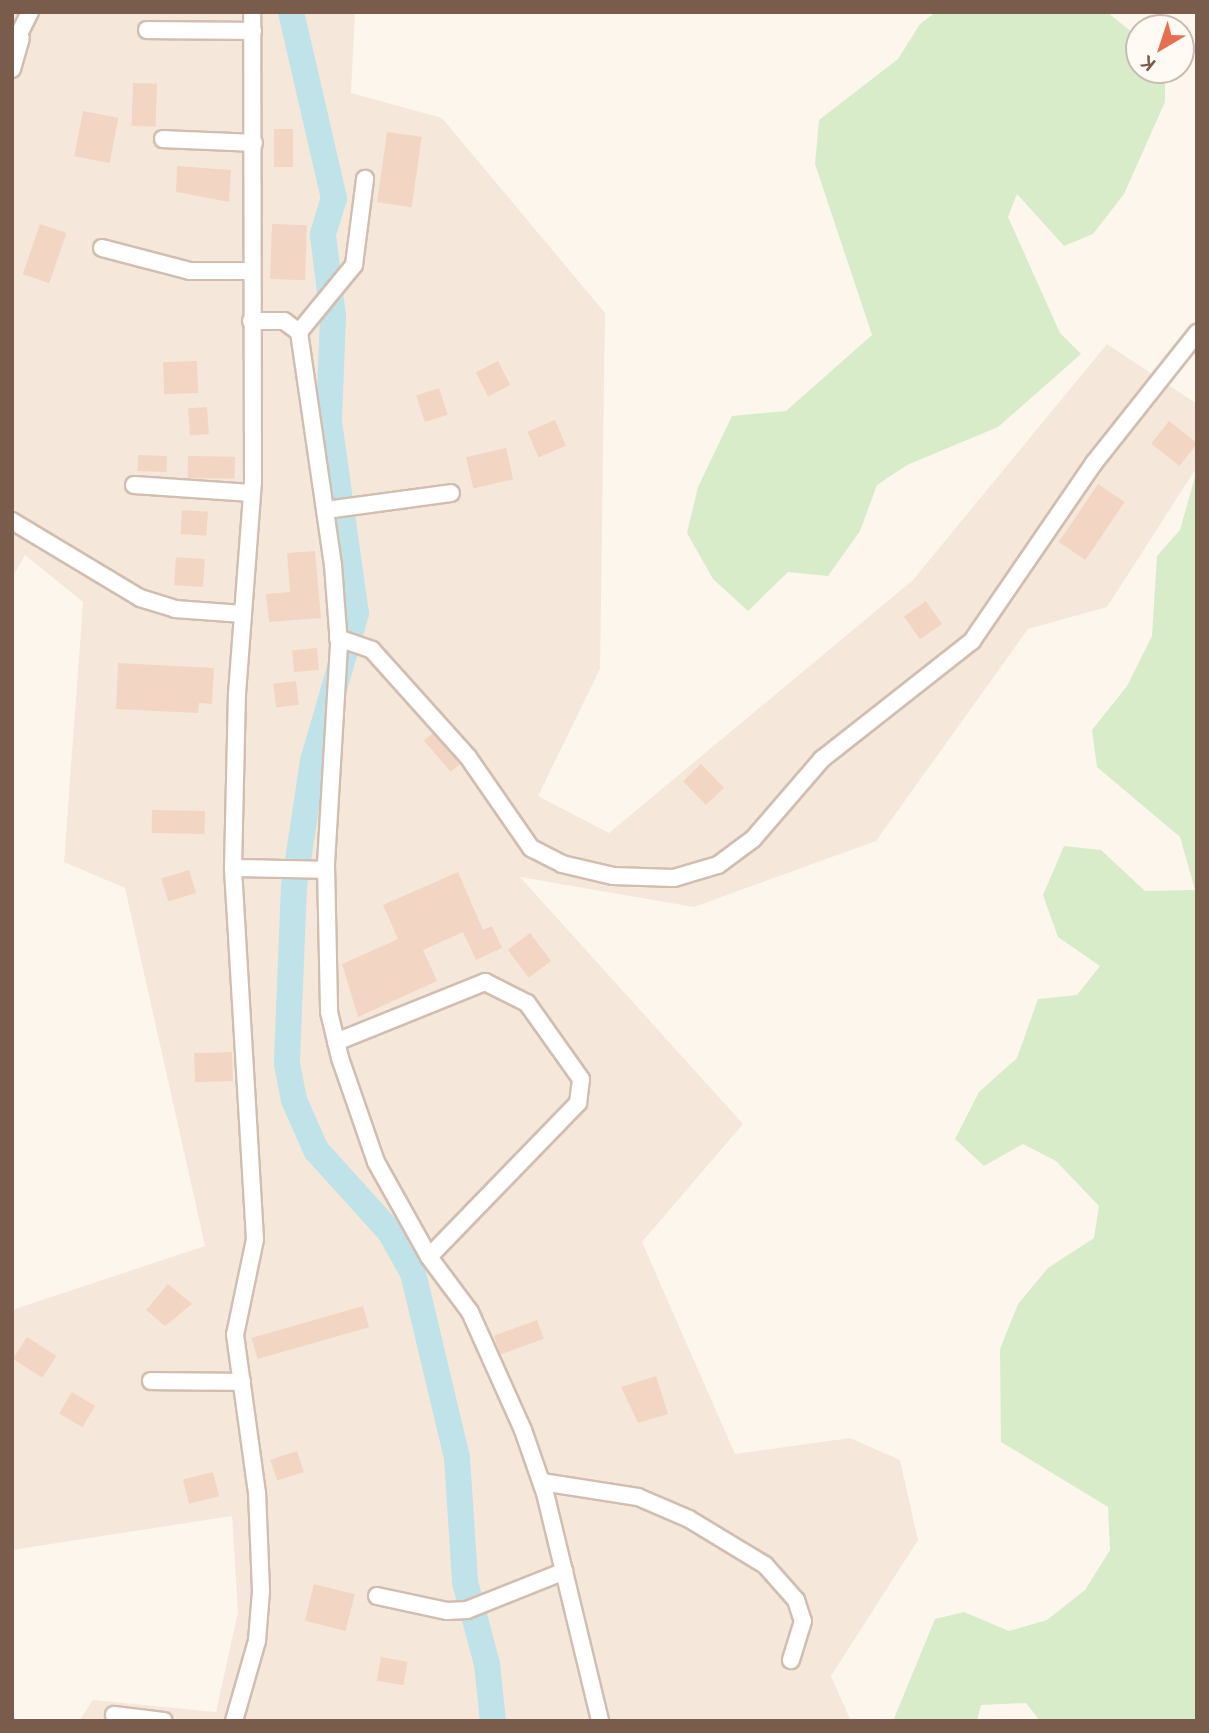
<!DOCTYPE html>
<style>
body{margin:0}
#map{position:relative;width:1209px;height:1733px;overflow:hidden;background:#fdf6ec;font-family:Ubuntu,sans-serif}
div>[style]{position:absolute}
.residential>*{inset:0;background:#f5e8da}
.green>*{inset:0;background:#d8ecc9}
.river>*{height:26px;margin:-13px;padding:0 13px;transform-origin:13px;border-radius:13px;background:#bfe3e8}
.building>*{inset:0;background:#f3d5c3;transform-origin:0 0}
.roads{filter:drop-shadow(2px 0 #d1beb0) drop-shadow(-2px 0 #d1beb0) drop-shadow(0 2px #d1beb0) drop-shadow(0 -2px #d1beb0)}
.minor>*{height:16px;margin:-8px;padding:0 8px;transform-origin:8px;border-radius:8px;background:#fff}
span{translate:-50% -50%;white-space:nowrap;text-align:center;line-height:1.15;-webkit-text-stroke:5px #fffaf3;paint-order:stroke}
.frame{position:absolute;inset:0;border:14px solid #7a5c4d;pointer-events:none}
.north{position:absolute;left:1125px;top:14px;width:70px;height:70px;box-sizing:border-box;background:#fffaf3;border:2px solid #cabbb1;border-radius:50%;rotate:219deg;font-size:19px;font-weight:700;line-height:28px;text-align:center;color:#7a5c4d}
.north::after{content:'';display:block;margin:auto;width:24px;height:32px;background:#e76f51;clip-path:polygon(50% 0,100% 100%,50% 72%,0 100%)}
</style>
<div id="map">
<div class="residential">
<i style="clip-path:polygon(12px 12px,355px 12px,351px 93px,442px 118px,605px 313px,600px 669px,538px 796px,609px 833px,913px 580px,1107px 344px,1197px 404px,1197px 467px,1107px 607px,1028px 629px,876px 841px,694px 907px,520px 877px,743px 1124px,642px 1242px,735px 1454px,850px 1438px,900px 1460px,918px 1540px,831px 1676px,851px 1721px,79px 1721px,93px 1700px,216px 1712px,238px 1612px,232px 1516px,12px 1550px,12px 1310px,205px 1246px,125px 888px,64px 862px,83px 602px,25px 555px,12px 578px)"></i>
</div>
<div class="green">
<i style="clip-path:polygon(936px 12px,1107px 12px,1139px 38px,1139px 70px,1165px 70px,1165px 102px,1124px 194px,1093px 234px,1064px 246px,1017px 194px,1008px 217px,1060px 333px,1081px 354px,998px 427px,907px 465px,877px 485px,860px 531px,828px 576px,788px 572px,748px 611px,713px 579px,687px 533px,698px 487px,732px 416px,786px 411px,872px 335px,815px 164px,819px 120px,898px 59px,920px 24px)"></i>
<i style="clip-path:polygon(1197px 470px,1197px 1721px,1040px 1721px,1026px 1703px,981px 1705px,977px 1721px,893px 1721px,935px 1619px,964px 1612px,1009px 1631px,1047px 1620px,1085px 1590px,1110px 1550px,1108px 1507px,1001px 1442px,1000px 1349px,1018px 1304px,1048px 1268px,1094px 1238px,1099px 1206px,1056px 1161px,1023px 1144px,984px 1166px,955px 1139px,979px 1092px,1017px 1058px,1038px 999px,1077px 995px,1100px 966px,1058px 937px,1043px 895px,1064px 846px,1101px 850px,1145px 891px,1195px 890px,1180px 837px,1097px 767px,1092px 730px,1127px 686px,1152px 636px,1157px 556px,1180px 530px)"></i>
</div>
<div class="river">
<i style="left:291px;top:12px;width:191px;rotate:77deg"></i>
<i style="left:334px;top:198px;width:39px;rotate:107deg"></i>
<i style="left:323px;top:235px;width:82px;rotate:83deg"></i>
<i style="left:333px;top:316px;width:106px;rotate:92.2deg"></i>
<i style="left:329px;top:422px;width:193px;rotate:82deg"></i>
<i style="left:356px;top:613px;width:154px;rotate:106.2deg"></i>
<i style="left:313px;top:761px;width:126px;rotate:98.6deg"></i>
<i style="left:294px;top:886px;width:178px;rotate:92.3deg"></i>
<i style="left:287px;top:1064px;width:37px;rotate:79deg"></i>
<i style="left:294px;top:1100px;width:55px;rotate:66.3deg"></i>
<i style="left:316px;top:1150px;width:110px;rotate:47.9deg"></i>
<i style="left:390px;top:1232px;width:47px;rotate:60.7deg"></i>
<i style="left:413px;top:1273px;width:189px;rotate:76.6deg"></i>
<i style="left:457px;top:1457px;width:125px;rotate:86.3deg"></i>
<i style="left:465px;top:1582px;width:85px;rotate:75deg"></i>
<i style="left:487px;top:1664px;width:57px;rotate:84deg"></i>
</div>
<div class="building">
<i style="left:133px;top:83px;width:24px;height:43px;rotate:2deg"></i>
<i style="left:83px;top:111px;width:36px;height:46px;rotate:11deg"></i>
<i style="left:293px;top:129px;width:38px;height:19px;rotate:90deg"></i>
<i style="left:387px;top:132px;width:35px;height:71px;rotate:8deg"></i>
<i style="clip-path:polygon(177px 166px,231px 170px,229px 202px,176px 192px)"></i>
<i style="left:40px;top:224px;width:28px;height:53px;rotate:19deg"></i>
<i style="left:272px;top:224px;width:35px;height:55px;rotate:2deg"></i>
<i style="left:197px;top:361px;width:32px;height:34px;rotate:88deg"></i>
<i style="left:498px;top:361px;width:27px;height:25px;rotate:63deg"></i>
<i style="left:439px;top:388px;width:28px;height:24px;rotate:72deg"></i>
<i style="left:207px;top:407px;width:27px;height:19px;rotate:86deg"></i>
<i style="left:555px;top:420px;width:28px;height:30px;rotate:67deg"></i>
<i style="left:1169px;top:421px;width:36px;height:29px;rotate:38deg"></i>
<i style="left:506px;top:448px;width:32px;height:41px;rotate:77deg"></i>
<i style="left:138px;top:455px;width:29px;height:16px;rotate:2deg"></i>
<i style="left:188px;top:456px;width:47px;height:22px;rotate:1deg"></i>
<i style="left:1098px;top:484px;width:32px;height:70px;rotate:34deg"></i>
<i style="left:182px;top:510px;width:26px;height:24px;rotate:4deg"></i>
<i style="clip-path:polygon(315px 551px,321px 618px,269px 622px,266px 594px,290px 592px,287px 553px)"></i>
<i style="left:176px;top:557px;width:29px;height:28px;rotate:4deg"></i>
<i style="left:926px;top:601px;width:28px;height:27px;rotate:55deg"></i>
<i style="left:317px;top:648px;width:22px;height:25px;rotate:85deg"></i>
<i style="clip-path:polygon(118px 663px,214px 668px,212px 704px,199px 703px,198px 713px,116px 709px)"></i>
<i style="left:296px;top:681px;width:24px;height:23px;rotate:83deg"></i>
<i style="left:433px;top:733px;width:41px;height:12px;rotate:49deg"></i>
<i style="left:701px;top:764px;width:33px;height:25px;rotate:46deg"></i>
<i style="left:152px;top:810px;width:53px;height:23px;rotate:1deg"></i>
<i style="left:189px;top:870px;width:24px;height:29px;rotate:73deg"></i>
<i style="clip-path:polygon(458px 872px,483px 930px,492px 926px,502px 948px,476px 960px,463px 932px,423px 950px,437px 981px,358px 1017px,342px 964px,398px 939px,383px 905px)"></i>
<i style="left:530px;top:933px;width:35px;height:28px;rotate:53deg"></i>
<i style="left:232px;top:1052px;width:29px;height:38px;rotate:88deg"></i>
<i style="clip-path:polygon(168px 1284px,192px 1304px,165px 1326px,146px 1310px)"></i>
<i style="left:363px;top:1306px;width:22px;height:116px;rotate:74deg"></i>
<i style="left:537px;top:1320px;width:20px;height:46px;rotate:70deg"></i>
<i style="left:27px;top:1337px;width:35px;height:26px;rotate:33deg"></i>
<i style="clip-path:polygon(656px 1376px,668px 1414px,638px 1423px,621px 1387px)"></i>
<i style="left:72px;top:1392px;width:27px;height:25px;rotate:31deg"></i>
<i style="left:297px;top:1451px;width:22px;height:28px;rotate:72deg"></i>
<i style="left:213px;top:1472px;width:25px;height:31px;rotate:76deg"></i>
<i style="left:314px;top:1584px;width:42px;height:38px;rotate:14deg"></i>
<i style="left:381px;top:1657px;width:27px;height:24px;rotate:10deg"></i>
</div>
<div class="roads">
<div class="minor">
<i style="left:147px;top:30px;width:106px;rotate:0.5deg"></i>
<i style="left:12px;top:48px;width:40px;rotate:-63.4deg"></i>
<i style="left:12px;top:69px;width:32px;rotate:-74deg"></i>
<i style="left:163px;top:139px;width:91px;rotate:2.5deg"></i>
<i style="left:102px;top:248px;width:91px;rotate:14.6deg"></i>
<i style="left:190px;top:271px;width:62px"></i>
<i style="left:251px;top:321px;width:33px"></i>
<i style="left:284px;top:321px;width:19px;rotate:36deg"></i>
<i style="left:299px;top:332px;width:235px;rotate:81.7deg"></i>
<i style="left:333px;top:565px;width:80px;rotate:85.7deg"></i>
<i style="left:339px;top:645px;width:220px;rotate:93.4deg"></i>
<i style="left:326px;top:865px;width:147px;rotate:88.8deg"></i>
<i style="left:329px;top:1012px;width:47px;rotate:76.6deg"></i>
<i style="left:340px;top:1058px;width:110px;rotate:70.9deg"></i>
<i style="left:376px;top:1162px;width:109px;rotate:60.8deg"></i>
<i style="left:429px;top:1257px;width:69px;rotate:53.3deg"></i>
<i style="left:470px;top:1312px;width:129px;rotate:65.8deg"></i>
<i style="left:523px;top:1430px;width:67px;rotate:70.8deg"></i>
<i style="left:545px;top:1493px;width:235px;rotate:76.4deg"></i>
<i style="left:299px;top:332px;width:87px;rotate:-50.6deg"></i>
<i style="left:354px;top:265px;width:87px;rotate:-82.7deg"></i>
<i style="left:134px;top:485px;width:118px;rotate:3.9deg"></i>
<i style="left:326px;top:510px;width:126px;rotate:-7.7deg"></i>
<i style="left:12px;top:521px;width:149px;rotate:31deg"></i>
<i style="left:140px;top:598px;width:37px;rotate:17deg"></i>
<i style="left:175px;top:609px;width:68px;rotate:4.2deg"></i>
<i style="left:338px;top:638px;width:36px;rotate:19deg"></i>
<i style="left:372px;top:650px;width:144px;rotate:48.1deg"></i>
<i style="left:468px;top:757px;width:111px;rotate:55.3deg"></i>
<i style="left:531px;top:848px;width:35px;rotate:27deg"></i>
<i style="left:562px;top:864px;width:52px;rotate:13.2deg"></i>
<i style="left:613px;top:876px;width:61px;rotate:1.9deg"></i>
<i style="left:674px;top:878px;width:46px;rotate:-16.5deg"></i>
<i style="left:718px;top:865px;width:44px;rotate:-36.6deg"></i>
<i style="left:753px;top:839px;width:106px;rotate:-49.2deg"></i>
<i style="left:822px;top:759px;width:191px;rotate:-38.2deg"></i>
<i style="left:972px;top:641px;width:216px;rotate:-55.6deg"></i>
<i style="left:1094px;top:463px;width:166px;rotate:-51.6deg"></i>
<i style="left:233px;top:868px;width:93px;rotate:1.2deg"></i>
<i style="left:336px;top:1042px;width:161px;rotate:-21.9deg"></i>
<i style="left:485px;top:982px;width:47px;rotate:26.6deg"></i>
<i style="left:527px;top:1003px;width:93px;rotate:54.6deg"></i>
<i style="left:581px;top:1079px;width:24px;rotate:97deg"></i>
<i style="left:578px;top:1103px;width:214px;rotate:134.1deg"></i>
<i style="left:151px;top:1381px;width:91px;rotate:0.6deg"></i>
<i style="left:542px;top:1482px;width:97px;rotate:8.9deg"></i>
<i style="left:638px;top:1497px;width:56px;rotate:23.3deg"></i>
<i style="left:689px;top:1519px;width:89px;rotate:31.2deg"></i>
<i style="left:765px;top:1565px;width:47px;rotate:48.5deg"></i>
<i style="left:796px;top:1600px;width:22px;rotate:72deg"></i>
<i style="left:803px;top:1621px;width:41px;rotate:107.1deg"></i>
<i style="left:377px;top:1596px;width:72px;rotate:12.1deg"></i>
<i style="left:447px;top:1611px;width:20px;rotate:-3deg"></i>
<i style="left:467px;top:1610px;width:105px;rotate:-21.7deg"></i>
<i style="left:114px;top:1715px;width:50px;rotate:6.8deg"></i>
<i style="left:234px;top:1721px;width:83px;rotate:-74deg"></i>
<i style="left:257px;top:1641px;width:50px;rotate:-85.4deg"></i>
<i style="left:261px;top:1591px;width:98px;rotate:-92.3deg"></i>
<i style="left:257px;top:1493px;width:160px;rotate:-97.9deg"></i>
<i style="left:235px;top:1335px;width:98px;rotate:-78.2deg"></i>
<i style="left:255px;top:1239px;width:372px;rotate:-93.4deg"></i>
<i style="left:233px;top:868px;width:174px;rotate:-88.7deg"></i>
<i style="left:237px;top:694px;width:213px;rotate:-85.7deg"></i>
<i style="left:253px;top:482px;width:470px;rotate:-90.1deg"></i>
</div>
</div>
<div class="frame"></div>
<div class="north">K</div>
</div>
